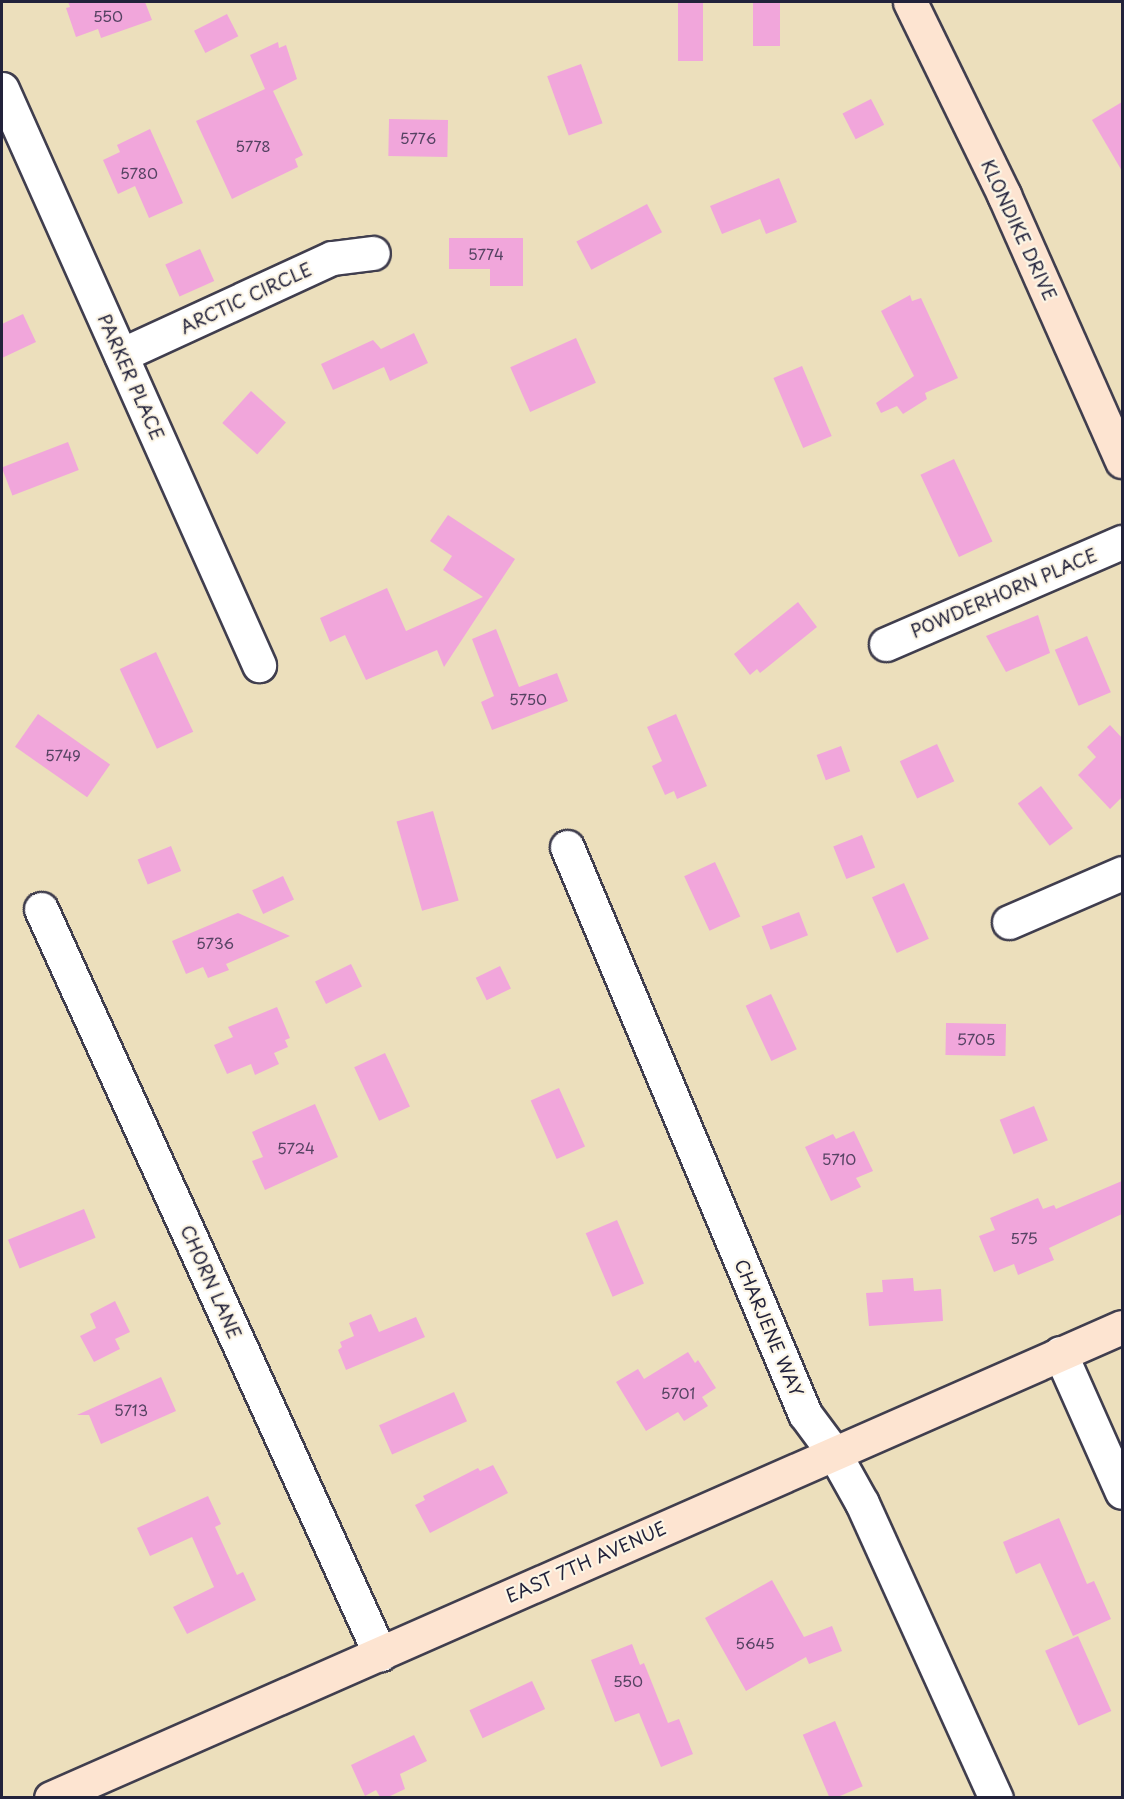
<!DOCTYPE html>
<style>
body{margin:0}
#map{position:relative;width:1124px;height:1799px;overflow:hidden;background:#ecdfbc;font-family:"Playpen Sans",sans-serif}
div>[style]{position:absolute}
.building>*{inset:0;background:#f1a6db;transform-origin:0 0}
.roads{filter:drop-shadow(2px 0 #403e4e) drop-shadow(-2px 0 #403e4e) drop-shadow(0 2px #403e4e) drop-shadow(0 -2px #403e4e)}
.street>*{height:33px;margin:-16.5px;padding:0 16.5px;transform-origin:16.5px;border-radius:16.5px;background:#fff}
.secondary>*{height:33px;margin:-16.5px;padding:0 16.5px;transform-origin:16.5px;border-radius:16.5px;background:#fde4d1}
span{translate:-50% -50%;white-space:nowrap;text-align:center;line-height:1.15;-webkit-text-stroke:4.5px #fcf5e5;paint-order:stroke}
.number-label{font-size:15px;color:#564363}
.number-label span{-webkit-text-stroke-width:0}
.street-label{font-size:18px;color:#22223b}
.frame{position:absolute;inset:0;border:3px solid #22223b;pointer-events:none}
</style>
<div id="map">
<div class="building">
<i style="clip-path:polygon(68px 2px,145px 2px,152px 20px,101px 38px,98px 29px,76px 37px,66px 8px,70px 7px)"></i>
<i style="left:678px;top:2px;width:25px;height:59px"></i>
<i style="left:753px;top:2px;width:27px;height:44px"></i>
<i style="left:227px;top:14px;width:25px;height:37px;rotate:63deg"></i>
<i style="clip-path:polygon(278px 42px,279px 48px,286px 45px,297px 79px,273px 91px,303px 155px,295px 159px,298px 167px,232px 199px,196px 121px,265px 89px,250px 55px)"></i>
<i style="left:581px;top:64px;width:63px;height:36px;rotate:70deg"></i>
<i style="left:871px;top:99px;width:29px;height:32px;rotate:63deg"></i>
<i style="clip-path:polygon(1122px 102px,1122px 171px,1092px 120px)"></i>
<i style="left:389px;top:119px;width:59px;height:37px;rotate:1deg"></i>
<i style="clip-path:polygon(150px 129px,183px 203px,149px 218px,135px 186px,118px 194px,103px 160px,120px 152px,117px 145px)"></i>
<i style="clip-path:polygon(779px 178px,797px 222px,766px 234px,760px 219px,722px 234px,710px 206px)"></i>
<i style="left:647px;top:204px;width:32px;height:80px;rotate:62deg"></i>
<i style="clip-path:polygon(449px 238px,523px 238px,523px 286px,490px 286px,490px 269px,449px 269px)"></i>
<i style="left:200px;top:249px;width:35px;height:38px;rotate:66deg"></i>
<i style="clip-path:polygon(910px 295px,912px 301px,921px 298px,958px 378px,925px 393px,927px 399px,903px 414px,897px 406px,881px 413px,876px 403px,914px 376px,881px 311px)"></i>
<i style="clip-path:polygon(23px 314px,36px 342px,2px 358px,2px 324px)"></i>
<i style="clip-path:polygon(414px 333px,428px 363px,390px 381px,384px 367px,333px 390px,321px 364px,373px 340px,381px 349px)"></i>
<i style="left:576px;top:338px;width:49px;height:72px;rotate:66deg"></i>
<i style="left:802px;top:366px;width:76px;height:31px;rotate:67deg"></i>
<i style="left:251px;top:391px;width:47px;height:43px;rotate:42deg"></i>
<i style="left:68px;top:442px;width:30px;height:71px;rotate:69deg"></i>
<i style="left:954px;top:459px;width:91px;height:37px;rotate:65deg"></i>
<i style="clip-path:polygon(448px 515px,515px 559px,444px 667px,437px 650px,366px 680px,345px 635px,330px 642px,320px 618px,387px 588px,406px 631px,483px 597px,443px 570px,452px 556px,430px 541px)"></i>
<i style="clip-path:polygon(798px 602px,817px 627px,760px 673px,757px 669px,750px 675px,734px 654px)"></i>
<i style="clip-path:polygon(1038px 615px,1050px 653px,1006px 672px,986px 636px)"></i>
<i style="clip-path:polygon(496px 629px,519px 687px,557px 673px,568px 701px,492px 730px,481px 702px,494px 696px,472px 639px)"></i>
<i style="left:1087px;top:636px;width:61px;height:35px;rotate:67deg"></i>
<i style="left:156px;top:652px;width:88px;height:40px;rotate:65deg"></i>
<i style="left:38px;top:714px;width:88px;height:40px;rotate:35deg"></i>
<i style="clip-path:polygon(676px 714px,707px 786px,677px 799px,674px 791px,665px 795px,652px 766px,662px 761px,647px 727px)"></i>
<i style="clip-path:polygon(1110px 725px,1122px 738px,1122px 797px,1110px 809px,1078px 775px,1096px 757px,1087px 747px)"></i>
<i style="left:937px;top:744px;width:41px;height:41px;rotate:65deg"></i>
<i style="left:841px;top:746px;width:27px;height:26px;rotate:70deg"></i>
<i style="left:1041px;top:786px;width:53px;height:29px;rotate:53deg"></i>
<i style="left:433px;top:811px;width:93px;height:38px;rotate:74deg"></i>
<i style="left:862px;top:835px;width:35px;height:31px;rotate:68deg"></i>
<i style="left:171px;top:846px;width:27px;height:36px;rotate:68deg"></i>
<i style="left:715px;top:862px;width:60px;height:34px;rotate:65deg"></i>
<i style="left:283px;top:876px;width:26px;height:34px;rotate:65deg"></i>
<i style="left:904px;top:883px;width:61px;height:35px;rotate:66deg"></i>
<i style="left:799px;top:912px;width:25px;height:40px;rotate:69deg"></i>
<i style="clip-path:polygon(238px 913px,290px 936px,226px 964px,229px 970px,208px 978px,203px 967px,186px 974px,172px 941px)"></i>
<i style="left:351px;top:964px;width:25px;height:40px;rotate:64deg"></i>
<i style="left:500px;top:966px;width:25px;height:27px;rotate:64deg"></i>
<i style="left:771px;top:994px;width:61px;height:28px;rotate:65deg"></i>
<i style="clip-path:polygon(277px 1007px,290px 1038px,285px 1040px,288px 1047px,274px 1053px,279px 1064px,255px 1075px,251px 1064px,227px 1074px,214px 1045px,233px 1037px,228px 1027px)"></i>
<i style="left:946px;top:1023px;width:60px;height:32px;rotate:1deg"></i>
<i style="left:385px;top:1053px;width:59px;height:34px;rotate:65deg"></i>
<i style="left:559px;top:1088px;width:64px;height:31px;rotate:66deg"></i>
<i style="clip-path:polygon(315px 1104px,338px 1157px,265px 1190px,252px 1161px,263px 1157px,252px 1132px)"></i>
<i style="left:1034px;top:1106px;width:37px;height:37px;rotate:68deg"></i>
<i style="clip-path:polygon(854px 1131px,873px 1171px,856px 1178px,861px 1187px,831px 1201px,805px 1147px,833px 1134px,836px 1139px)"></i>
<i style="clip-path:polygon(1122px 1181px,1122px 1214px,1049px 1248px,1054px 1260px,1018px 1275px,1014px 1264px,994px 1272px,979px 1236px,995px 1230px,990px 1218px,1038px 1198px,1043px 1209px,1054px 1205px,1056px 1209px)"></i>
<i style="left:84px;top:1209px;width:31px;height:82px;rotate:68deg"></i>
<i style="left:617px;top:1220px;width:69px;height:34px;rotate:67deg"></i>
<i style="clip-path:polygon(913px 1278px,914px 1291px,941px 1289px,943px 1321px,869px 1326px,866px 1293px,883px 1292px,882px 1280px)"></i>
<i style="clip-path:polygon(115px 1301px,130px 1332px,115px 1339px,120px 1349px,94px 1362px,80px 1336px,96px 1328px,90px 1314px)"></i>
<i style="clip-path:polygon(371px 1314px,379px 1332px,416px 1317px,425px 1337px,346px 1370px,338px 1350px,342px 1347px,340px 1342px,354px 1336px,349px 1323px)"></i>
<i style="clip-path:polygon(688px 1352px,695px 1363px,698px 1360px,716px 1388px,702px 1397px,708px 1406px,684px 1421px,678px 1412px,646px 1431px,616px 1382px,638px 1369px,644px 1379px)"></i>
<i style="clip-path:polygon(161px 1377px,176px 1411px,101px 1444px,89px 1415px,77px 1415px)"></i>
<i style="left:454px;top:1392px;width:32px;height:82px;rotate:66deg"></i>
<i style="clip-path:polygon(493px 1465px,508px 1493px,430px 1533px,415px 1505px,425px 1500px,423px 1496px,478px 1468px,480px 1471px)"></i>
<i style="clip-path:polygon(208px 1496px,221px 1524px,215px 1527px,237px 1575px,243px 1572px,256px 1600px,187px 1634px,173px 1607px,214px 1587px,192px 1537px,150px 1556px,137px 1528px)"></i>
<i style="clip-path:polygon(1059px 1518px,1087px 1584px,1094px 1581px,1111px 1619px,1073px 1636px,1040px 1563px,1016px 1574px,1003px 1542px)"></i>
<i style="clip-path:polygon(772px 1580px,804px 1637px,832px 1626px,842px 1651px,809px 1664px,806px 1657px,746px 1691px,705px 1618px)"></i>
<i style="left:1078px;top:1636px;width:82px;height:36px;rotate:66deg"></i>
<i style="clip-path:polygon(632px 1644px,640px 1665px,644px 1663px,668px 1723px,679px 1719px,693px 1754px,661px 1767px,639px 1713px,615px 1722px,591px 1660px)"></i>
<i style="left:532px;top:1681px;width:31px;height:69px;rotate:65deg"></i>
<i style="left:835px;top:1721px;width:71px;height:35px;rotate:67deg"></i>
<i style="clip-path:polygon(414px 1735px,427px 1761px,400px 1774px,405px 1789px,388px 1797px,380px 1797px,376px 1790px,365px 1796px,351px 1765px)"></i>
</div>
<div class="roads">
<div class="street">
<i style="left:2px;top:89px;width:631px;rotate:65.95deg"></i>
<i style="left:121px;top:355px;width:232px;rotate:-24.7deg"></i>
<i style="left:332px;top:258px;width:41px;rotate:-7deg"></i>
<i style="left:886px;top:644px;width:257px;rotate:-23.4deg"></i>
<i style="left:567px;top:847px;width:615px;rotate:67.23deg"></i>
<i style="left:805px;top:1414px;width:49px;rotate:53.4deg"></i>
<i style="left:834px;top:1453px;width:57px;rotate:60.8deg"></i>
<i style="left:862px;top:1503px;width:324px;rotate:65.6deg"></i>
<i style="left:41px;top:909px;width:819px;rotate:65.53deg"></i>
<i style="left:1009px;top:922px;width:123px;rotate:-23.4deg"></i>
<i style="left:1060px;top:1353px;width:152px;rotate:66deg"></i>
</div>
<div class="secondary">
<i style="left:910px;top:2px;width:215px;rotate:64deg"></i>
<i style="left:1004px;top:195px;width:291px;rotate:66.1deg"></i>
<i style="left:51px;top:1798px;width:1170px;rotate:-23.74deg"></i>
</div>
</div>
<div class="number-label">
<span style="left:108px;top:16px">550</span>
<span style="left:418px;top:138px">5776</span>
<span style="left:253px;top:146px">5778</span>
<span style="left:139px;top:173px">5780</span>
<span style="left:486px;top:254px">5774</span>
<span style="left:528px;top:699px">5750</span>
<span style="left:63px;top:755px">5749</span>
<span style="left:215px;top:943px">5736</span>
<span style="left:976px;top:1039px">5705</span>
<span style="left:296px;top:1148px">5724</span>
<span style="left:839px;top:1159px">5710</span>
<span style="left:1024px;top:1238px">575</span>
<span style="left:678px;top:1393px">5701</span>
<span style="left:131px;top:1410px">5713</span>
<span style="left:755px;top:1643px">5645</span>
<span style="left:628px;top:1681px">550</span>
</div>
<div class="street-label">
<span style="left:1019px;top:230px;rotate:65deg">KLONDIKE DRIVE</span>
<span style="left:246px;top:298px;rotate:-25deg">ARCTIC CIRCLE</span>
<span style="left:131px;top:377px;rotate:66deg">PARKER PLACE</span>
<span style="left:1004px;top:593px;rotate:-23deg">POWDERHORN PLACE</span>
<span style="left:211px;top:1282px;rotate:66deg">CHORN LANE</span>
<span style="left:769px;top:1328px;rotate:67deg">CHARJENE WAY</span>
<span style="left:586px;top:1562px;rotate:-24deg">EAST 7TH AVENUE</span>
</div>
<div class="frame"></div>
</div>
